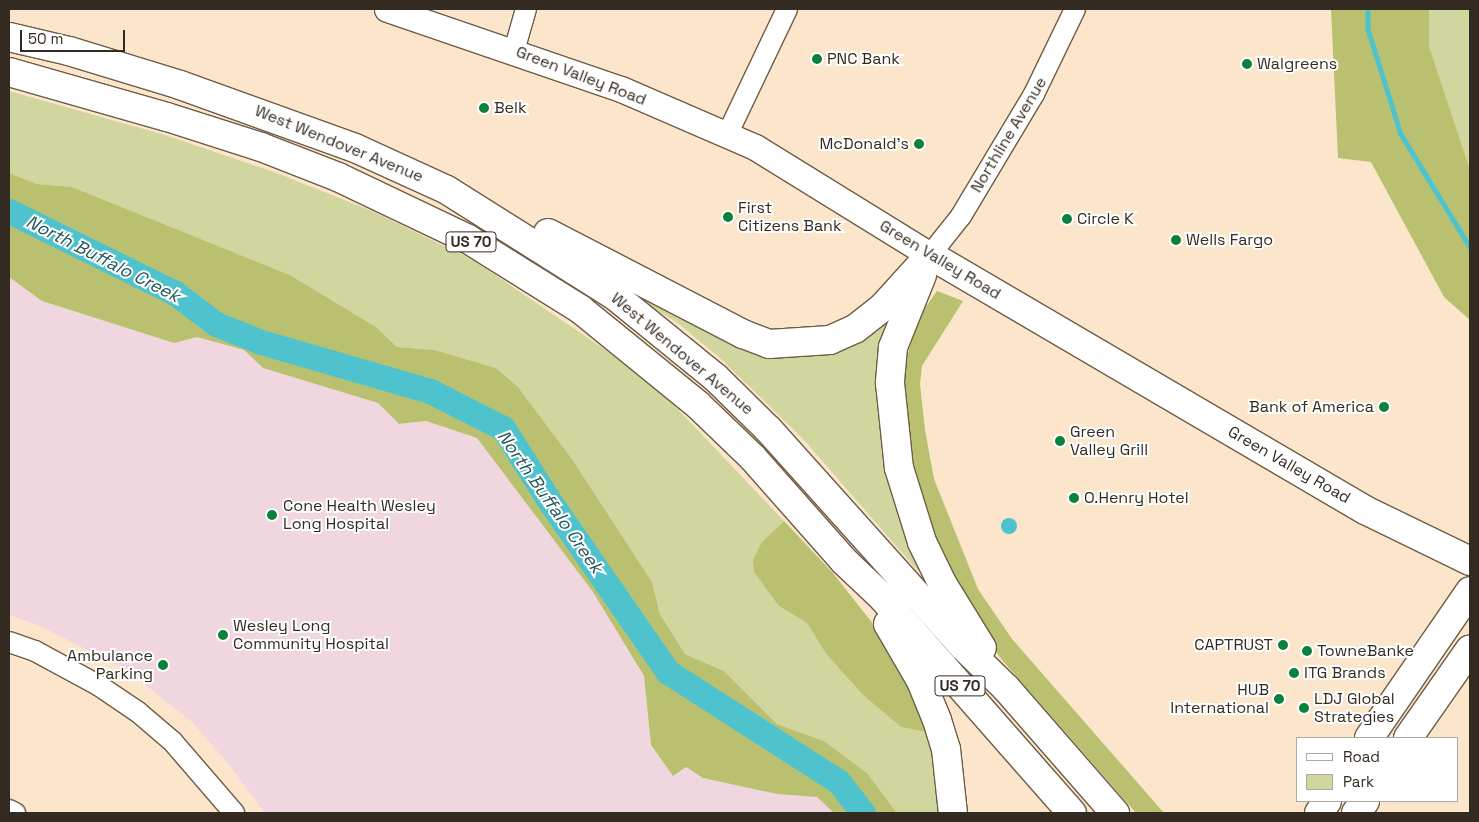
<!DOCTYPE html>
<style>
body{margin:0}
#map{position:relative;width:1479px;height:822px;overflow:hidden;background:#fbe5cb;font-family:"Space Grotesk",sans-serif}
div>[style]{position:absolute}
.medical>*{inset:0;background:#f0d7df}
.green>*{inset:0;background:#d0d69d}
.forest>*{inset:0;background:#b9c171}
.water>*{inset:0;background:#4fc3cd}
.round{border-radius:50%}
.stream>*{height:4.5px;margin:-2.25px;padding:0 2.25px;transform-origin:2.25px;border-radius:2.25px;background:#4fc3cd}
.river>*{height:25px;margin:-12.5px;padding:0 12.5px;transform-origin:12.5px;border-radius:12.5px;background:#4fc3cd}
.roads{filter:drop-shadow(1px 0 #6f5c46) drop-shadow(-1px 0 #6f5c46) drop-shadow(0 1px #6f5c46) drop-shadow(0 -1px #6f5c46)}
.minor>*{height:20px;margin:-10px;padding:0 10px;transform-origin:10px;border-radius:10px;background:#fff}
.major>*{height:25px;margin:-12.5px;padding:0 12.5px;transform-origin:12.5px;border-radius:12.5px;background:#fff}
.highway>*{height:28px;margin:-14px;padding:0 14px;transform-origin:14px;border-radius:14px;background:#fff}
.dots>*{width:14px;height:14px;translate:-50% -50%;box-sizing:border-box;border:2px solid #fff;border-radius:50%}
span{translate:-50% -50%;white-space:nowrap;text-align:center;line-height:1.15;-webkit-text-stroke:4px #fff;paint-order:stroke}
.shield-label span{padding:1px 4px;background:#fff;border:1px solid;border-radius:4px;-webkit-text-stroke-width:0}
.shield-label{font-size:15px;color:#332b21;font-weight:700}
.poi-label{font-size:16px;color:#332b21}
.left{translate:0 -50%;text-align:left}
.right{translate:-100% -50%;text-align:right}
.street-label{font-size:16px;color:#332b21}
.water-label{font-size:18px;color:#24565a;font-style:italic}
.frame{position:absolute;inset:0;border:10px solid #332b21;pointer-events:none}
.legend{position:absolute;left:1296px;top:737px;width:162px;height:65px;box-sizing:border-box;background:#fff;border:1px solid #adaaa6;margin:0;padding:6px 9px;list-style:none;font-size:15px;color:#332b21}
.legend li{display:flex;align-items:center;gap:10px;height:25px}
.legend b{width:25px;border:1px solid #adaaa6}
.scale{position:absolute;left:20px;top:30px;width:105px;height:22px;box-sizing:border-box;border:2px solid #332b21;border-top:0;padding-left:6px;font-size:15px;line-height:18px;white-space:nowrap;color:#332b21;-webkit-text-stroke:4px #fff;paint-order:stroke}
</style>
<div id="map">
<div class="medical">
<i style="clip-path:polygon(9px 277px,42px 301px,174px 343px,197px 337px,244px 350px,263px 368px,378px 403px,399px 424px,426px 421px,477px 438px,593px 592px,644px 677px,651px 745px,673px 776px,686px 767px,703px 778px,777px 794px,817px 797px,834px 813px,265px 813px,228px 763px,192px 722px,127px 670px,38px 625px,9px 615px)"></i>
</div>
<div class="green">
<i style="clip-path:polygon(1429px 9px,1470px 9px,1470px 170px,1429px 46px)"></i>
<i style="clip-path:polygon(9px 91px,165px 135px,274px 172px,372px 211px,473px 260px,610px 353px,673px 404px,784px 521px,762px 542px,779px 606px,807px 623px,826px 654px,864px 696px,901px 727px,931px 733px,943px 813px,897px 813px,867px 773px,824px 741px,777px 724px,724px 671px,685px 654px,660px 614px,652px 582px,572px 459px,518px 387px,496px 368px,435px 350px,397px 347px,376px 327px,290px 275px,72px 187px,37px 184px,9px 173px)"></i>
<i style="clip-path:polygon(593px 270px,756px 349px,888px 315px,898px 318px,921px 568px,917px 570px,804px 440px,720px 358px,679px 324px)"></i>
</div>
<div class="forest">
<i style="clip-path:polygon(1331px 9px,1429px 9px,1429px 46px,1470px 170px,1470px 320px,1444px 297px,1371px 162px,1338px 158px)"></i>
<i style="clip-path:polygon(9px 173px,37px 184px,72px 187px,290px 275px,376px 327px,397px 347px,435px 350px,496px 368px,518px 387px,572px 459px,652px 582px,660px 614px,685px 654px,724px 671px,777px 724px,824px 741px,867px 773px,897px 813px,834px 813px,817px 797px,777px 794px,703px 778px,686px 767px,673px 776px,651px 745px,644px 676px,593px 592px,477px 438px,426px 421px,399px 424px,378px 403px,263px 368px,244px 350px,197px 337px,174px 343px,42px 301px,9px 277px)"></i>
<i style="clip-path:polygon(937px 291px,963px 301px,922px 366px,920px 384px,925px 430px,934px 479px,978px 589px,1012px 639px,1164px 813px,1136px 813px,1002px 660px,976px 624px,946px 570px,911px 470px,903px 411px,904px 366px,920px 315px)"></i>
<i style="clip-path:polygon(784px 521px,832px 572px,882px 635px,913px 686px,931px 733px,901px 727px,864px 696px,826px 654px,807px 623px,779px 606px,754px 572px,753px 560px,762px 542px)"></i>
</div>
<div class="water">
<i class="round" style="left:1001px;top:518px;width:16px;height:16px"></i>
</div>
<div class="stream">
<i style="left:1368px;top:9px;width:20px;rotate:90deg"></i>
<i style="left:1368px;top:29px;width:110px;rotate:72.6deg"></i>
<i style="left:1401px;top:134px;width:132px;rotate:58.6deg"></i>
</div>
<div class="river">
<i style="left:9px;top:211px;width:185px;rotate:26.3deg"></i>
<i style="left:175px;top:293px;width:51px;rotate:37.1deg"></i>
<i style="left:216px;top:324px;width:48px;rotate:21.8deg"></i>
<i style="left:261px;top:342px;width:176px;rotate:16.2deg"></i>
<i style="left:430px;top:391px;width:82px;rotate:26.9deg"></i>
<i style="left:503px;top:428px;width:84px;rotate:57.6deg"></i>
<i style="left:548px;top:499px;width:211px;rotate:55.3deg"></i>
<i style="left:668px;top:672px;width:202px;rotate:32.7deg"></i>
<i style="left:838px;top:781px;width:41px;rotate:52deg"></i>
</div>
<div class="roads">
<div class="minor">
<i style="left:514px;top:51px;width:44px;rotate:-74.1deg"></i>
<i style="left:727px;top:135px;width:140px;rotate:-64.5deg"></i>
<i style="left:930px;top:255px;width:50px;rotate:-51.5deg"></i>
<i style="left:961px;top:216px;width:142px;rotate:-59.1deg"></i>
<i style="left:1034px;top:94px;width:94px;rotate:-64.2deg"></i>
<i style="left:9px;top:642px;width:28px;rotate:19deg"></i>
<i style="left:35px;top:651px;width:72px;rotate:28.4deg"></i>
<i style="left:98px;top:685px;width:48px;rotate:34deg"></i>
<i style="left:138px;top:712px;width:46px;rotate:40.6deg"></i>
<i style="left:173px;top:742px;width:94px;rotate:49.3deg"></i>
<i style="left:9px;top:810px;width:7px;rotate:27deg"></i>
</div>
<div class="major">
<i style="left:387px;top:9px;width:247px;rotate:18.9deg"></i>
<i style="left:621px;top:89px;width:146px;rotate:23.4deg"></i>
<i style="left:755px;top:147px;width:206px;rotate:31.7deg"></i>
</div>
<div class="highway">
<i style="left:9px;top:37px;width:62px;rotate:13.1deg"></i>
<i style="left:69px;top:51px;width:116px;rotate:17deg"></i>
<i style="left:180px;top:85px;width:186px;rotate:19.8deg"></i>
<i style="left:355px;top:148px;width:101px;rotate:24.5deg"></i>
<i style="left:447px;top:190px;width:199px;rotate:32.2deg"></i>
<i style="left:615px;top:296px;width:130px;rotate:39.1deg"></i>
<i style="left:716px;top:378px;width:74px;rotate:44.5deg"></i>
<i style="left:769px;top:430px;width:290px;rotate:48.1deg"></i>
<i style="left:963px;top:646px;width:60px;rotate:44.3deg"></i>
<i style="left:1006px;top:688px;width:166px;rotate:48.9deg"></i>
<i style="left:9px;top:72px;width:164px;rotate:15.9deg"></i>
<i style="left:167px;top:117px;width:99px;rotate:17.7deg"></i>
<i style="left:261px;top:147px;width:83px;rotate:21.3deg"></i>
<i style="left:338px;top:177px;width:144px;rotate:25.5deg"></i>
<i style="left:468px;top:239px;width:132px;rotate:32deg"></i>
<i style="left:580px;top:309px;width:152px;rotate:39.1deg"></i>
<i style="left:698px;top:405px;width:76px;rotate:43.9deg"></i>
<i style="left:753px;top:458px;width:137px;rotate:48.5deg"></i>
<i style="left:844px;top:561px;width:54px;rotate:43.5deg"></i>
<i style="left:883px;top:598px;width:286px;rotate:48.7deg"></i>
<i style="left:548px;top:233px;width:220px;rotate:27.4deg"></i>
<i style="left:743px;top:334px;width:28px;rotate:21deg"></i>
<i style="left:769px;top:344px;width:61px;rotate:-3.8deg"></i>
<i style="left:830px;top:340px;width:27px;rotate:-24deg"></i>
<i style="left:855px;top:329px;width:36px;rotate:-38deg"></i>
<i style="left:883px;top:307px;width:70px;rotate:-47.9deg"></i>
<i style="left:930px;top:255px;width:504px;rotate:30.38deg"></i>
<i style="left:1365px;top:510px;width:117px;rotate:25.9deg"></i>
<i style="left:922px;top:275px;width:78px;rotate:111.9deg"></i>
<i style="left:893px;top:347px;width:36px;rotate:95deg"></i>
<i style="left:890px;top:383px;width:85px;rotate:84deg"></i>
<i style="left:899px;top:468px;width:77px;rotate:72.7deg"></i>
<i style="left:922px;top:542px;width:46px;rotate:64deg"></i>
<i style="left:942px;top:583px;width:76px;rotate:58.4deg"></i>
<i style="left:888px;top:624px;width:66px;rotate:59.9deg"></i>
<i style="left:921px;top:681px;width:42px;rotate:67.7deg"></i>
<i style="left:937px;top:720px;width:30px;rotate:73deg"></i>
<i style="left:946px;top:749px;width:64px;rotate:83.8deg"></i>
<i style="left:1369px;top:738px;width:178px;rotate:-55.5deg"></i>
<i style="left:1408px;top:738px;width:108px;rotate:-55.1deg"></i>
<i style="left:1319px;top:813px;width:14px;rotate:-56deg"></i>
<i style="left:1356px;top:813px;width:15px;rotate:-53deg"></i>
</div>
</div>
<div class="dots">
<i style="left:817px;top:59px;background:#0a823b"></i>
<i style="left:1247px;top:64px;background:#0a823b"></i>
<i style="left:484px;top:108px;background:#0a823b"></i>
<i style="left:919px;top:144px;background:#0a823b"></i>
<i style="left:728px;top:217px;background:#0a823b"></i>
<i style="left:1067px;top:219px;background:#0a823b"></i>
<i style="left:1176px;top:240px;background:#0a823b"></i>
<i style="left:1384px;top:407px;background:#0a823b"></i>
<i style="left:1060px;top:441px;background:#0a823b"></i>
<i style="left:1074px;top:498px;background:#0a823b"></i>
<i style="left:272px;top:515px;background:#0a823b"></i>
<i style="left:223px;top:635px;background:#0a823b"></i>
<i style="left:1283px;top:645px;background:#0a823b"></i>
<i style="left:1307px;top:651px;background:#0a823b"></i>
<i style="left:163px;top:665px;background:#0a823b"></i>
<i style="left:1294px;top:673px;background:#0a823b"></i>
<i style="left:1279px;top:699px;background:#0a823b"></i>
<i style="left:1304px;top:708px;background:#0a823b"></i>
</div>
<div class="shield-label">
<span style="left:471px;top:242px">US 70</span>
<span style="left:960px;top:686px">US 70</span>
</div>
<div class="poi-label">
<span class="left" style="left:827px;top:59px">PNC Bank</span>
<span class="left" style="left:1257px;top:64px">Walgreens</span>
<span class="left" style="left:494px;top:108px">Belk</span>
<span class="right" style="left:909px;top:144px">McDonald's</span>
<span class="left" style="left:738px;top:217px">First<br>Citizens Bank</span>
<span class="left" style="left:1077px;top:219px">Circle K</span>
<span class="left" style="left:1186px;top:240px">Wells Fargo</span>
<span class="right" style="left:1374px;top:407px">Bank of America</span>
<span class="left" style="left:1070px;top:441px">Green<br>Valley Grill</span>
<span class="left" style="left:1084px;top:498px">O.Henry Hotel</span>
<span class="left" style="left:283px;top:515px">Cone Health Wesley<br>Long Hospital</span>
<span class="left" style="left:233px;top:635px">Wesley Long<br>Community Hospital</span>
<span class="right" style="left:1273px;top:645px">CAPTRUST</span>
<span class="left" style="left:1317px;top:651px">TowneBanke</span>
<span class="right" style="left:153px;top:665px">Ambulance<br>Parking</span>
<span class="left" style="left:1304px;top:673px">ITG Brands</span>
<span class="right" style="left:1269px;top:699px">HUB<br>International</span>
<span class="left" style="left:1314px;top:708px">LDJ Global<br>Strategies</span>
</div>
<div class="street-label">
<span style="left:581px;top:76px;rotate:21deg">Green Valley Road</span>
<span style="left:1009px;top:135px;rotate:-59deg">Northline Avenue</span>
<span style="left:339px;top:144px;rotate:22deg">West Wendover Avenue</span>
<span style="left:940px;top:260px;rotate:31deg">Green Valley Road</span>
<span style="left:682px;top:354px;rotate:40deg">West Wendover Avenue</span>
<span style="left:1289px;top:465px;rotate:30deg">Green Valley Road</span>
</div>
<div class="water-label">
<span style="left:103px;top:259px;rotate:27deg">North Buffalo Creek</span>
<span style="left:550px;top:502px;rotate:55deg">North Buffalo Creek</span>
</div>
<div class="frame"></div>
<ul class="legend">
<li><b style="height:6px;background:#fff"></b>Road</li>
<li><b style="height:14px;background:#d0d69d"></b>Park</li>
</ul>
<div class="scale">50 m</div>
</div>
